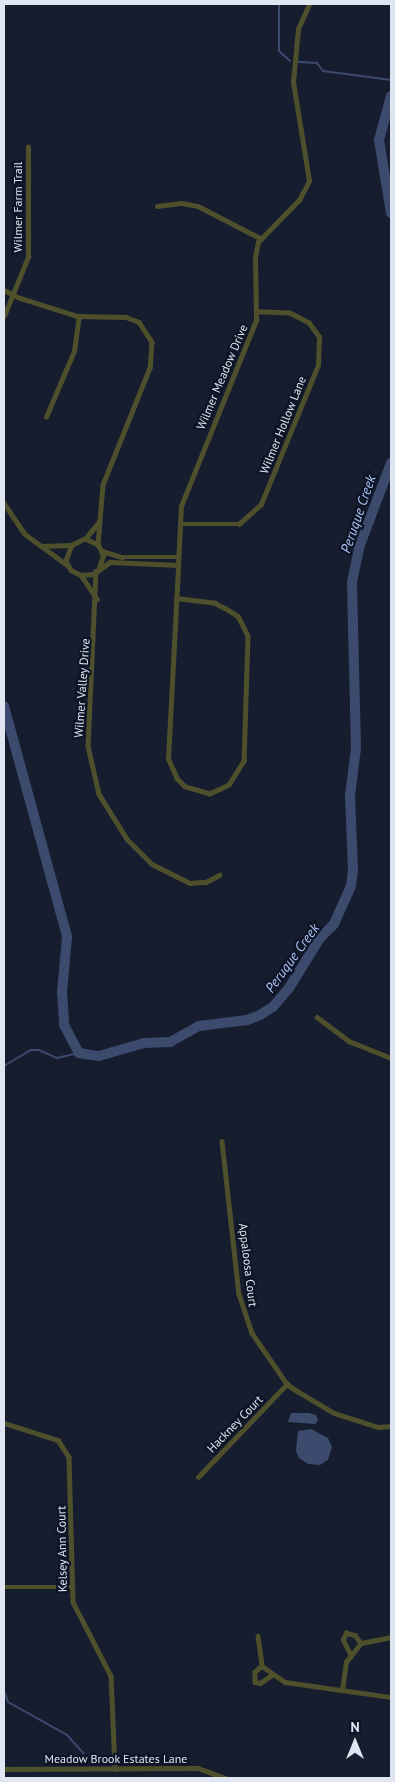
<!DOCTYPE html>
<style>
body{margin:0}
#map{position:relative;width:395px;height:1782px;overflow:hidden;background:#161d2f;font-family:"PT Sans",sans-serif}
div>[style]{position:absolute}
.water>*{inset:0;background:#3c4b6d}
.stream>*{height:2px;margin:-1px;padding:0 1px;transform-origin:1px;border-radius:1px;background:#3c4b6d}
.river>*{height:10px;margin:-5px;padding:0 5px;transform-origin:5px;border-radius:5px;background:#3c4b6d}
.minor>*{height:4.5px;margin:-2.25px;padding:0 2.25px;transform-origin:2.25px;border-radius:2.25px;background:#4e502c}
span{translate:-50% -50%;white-space:nowrap;text-align:center;line-height:1.15;-webkit-text-stroke:4.5px #0d1425;paint-order:stroke}
.street-label{font-size:12px;color:#dfe5f1}
.water-label{font-size:14px;color:#aec4f5;font-style:italic}
.frame{position:absolute;inset:0;border:5px solid #dfe5f1;pointer-events:none}
.north{position:absolute;left:330px;top:1717px;width:50px;height:50px;-webkit-text-stroke:4px #0d1425;paint-order:stroke;rotate:0deg;font-size:14px;font-weight:700;line-height:20px;text-align:center;color:#dfe5f1}
.north::after{content:'';display:block;margin:auto;width:18px;height:22px;background:#dfe5f1;clip-path:polygon(50% 0,100% 100%,50% 72%,0 100%)}
</style>
<div id="map">
<div class="water">
<i style="clip-path:polygon(291px 1413px,309px 1413px,316px 1415px,318px 1420px,315px 1424px,288px 1422px)"></i>
<i style="clip-path:polygon(311px 1429px,328px 1438px,332px 1447px,328px 1460px,320px 1465px,308px 1464px,299px 1458px,296px 1451px,298px 1431px)"></i>
</div>
<div class="stream">
<i style="left:279px;top:4px;width:47px;rotate:90deg"></i>
<i style="left:279px;top:51px;width:15px;rotate:42deg"></i>
<i style="left:299px;top:62px;width:18px;rotate:3deg"></i>
<i style="left:317px;top:63px;width:10px;rotate:53deg"></i>
<i style="left:323px;top:71px;width:69px;rotate:7.5deg"></i>
<i style="left:4px;top:1066px;width:31px;rotate:-31deg"></i>
<i style="left:31px;top:1050px;width:8px"></i>
<i style="left:39px;top:1050px;width:20px;rotate:24deg"></i>
<i style="left:57px;top:1058px;width:23px;rotate:-13deg"></i>
<i style="left:4px;top:1691px;width:12px;rotate:70deg"></i>
<i style="left:8px;top:1702px;width:68px;rotate:29.2deg"></i>
<i style="left:67px;top:1735px;width:25px;rotate:48deg"></i>
</div>
<div class="river">
<i style="left:391px;top:96px;width:46px;rotate:105.3deg"></i>
<i style="left:379px;top:140px;width:74px;rotate:80.7deg"></i>
<i style="left:4px;top:706px;width:239px;rotate:74.7deg"></i>
<i style="left:67px;top:937px;width:56px;rotate:95.1deg"></i>
<i style="left:62px;top:993px;width:32px;rotate:86deg"></i>
<i style="left:64px;top:1025px;width:32px;rotate:62deg"></i>
<i style="left:79px;top:1053px;width:20px;rotate:9deg"></i>
<i style="left:99px;top:1056px;width:47px;rotate:-16.1deg"></i>
<i style="left:144px;top:1043px;width:26px;rotate:-2deg"></i>
<i style="left:170px;top:1042px;width:33px;rotate:-29deg"></i>
<i style="left:199px;top:1026px;width:48px;rotate:-7.1deg"></i>
<i style="left:247px;top:1020px;width:14px;rotate:-21deg"></i>
<i style="left:260px;top:1015px;width:15px;rotate:-32deg"></i>
<i style="left:273px;top:1007px;width:25px;rotate:-50deg"></i>
<i style="left:289px;top:988px;width:59px;rotate:-58.2deg"></i>
<i style="left:320px;top:938px;width:20px;rotate:-45deg"></i>
<i style="left:334px;top:924px;width:42px;rotate:-65.9deg"></i>
<i style="left:351px;top:886px;width:16px;rotate:-83deg"></i>
<i style="left:353px;top:870px;width:74px;rotate:-92.3deg"></i>
<i style="left:350px;top:796px;width:48px;rotate:-82.9deg"></i>
<i style="left:356px;top:748px;width:166px;rotate:-91.4deg"></i>
<i style="left:352px;top:582px;width:38px;rotate:-78deg"></i>
<i style="left:360px;top:545px;width:88px;rotate:-69.3deg"></i>
</div>
<div class="minor">
<i style="left:157px;top:206px;width:25px;rotate:-7deg"></i>
<i style="left:182px;top:203px;width:16px;rotate:11deg"></i>
<i style="left:198px;top:206px;width:70px;rotate:27.3deg"></i>
<i style="left:4px;top:290px;width:18px;rotate:27deg"></i>
<i style="left:20px;top:298px;width:60px;rotate:17.5deg"></i>
<i style="left:77px;top:316px;width:49px;rotate:1.2deg"></i>
<i style="left:126px;top:317px;width:14px;rotate:21deg"></i>
<i style="left:139px;top:322px;width:24px;rotate:57deg"></i>
<i style="left:152px;top:342px;width:26px;rotate:94deg"></i>
<i style="left:150px;top:368px;width:126px;rotate:111.9deg"></i>
<i style="left:103px;top:485px;width:60px;rotate:94.8deg"></i>
<i style="left:4px;top:316px;width:64px;rotate:-67.9deg"></i>
<i style="left:28px;top:257px;width:110px;rotate:-90deg"></i>
<i style="left:46px;top:417px;width:72px;rotate:-67deg"></i>
<i style="left:74px;top:351px;width:35px;rotate:-82deg"></i>
<i style="left:4px;top:503px;width:37px;rotate:56deg"></i>
<i style="left:25px;top:534px;width:52px;rotate:36.4deg"></i>
<i style="left:181px;top:524px;width:58px"></i>
<i style="left:239px;top:524px;width:30px;rotate:-42deg"></i>
<i style="left:261px;top:504px;width:150px;rotate:-67.7deg"></i>
<i style="left:318px;top:365px;width:28px;rotate:-88deg"></i>
<i style="left:319px;top:337px;width:17px;rotate:-126deg"></i>
<i style="left:309px;top:323px;width:22px;rotate:-153deg"></i>
<i style="left:289px;top:313px;width:32px;rotate:-178deg"></i>
<i style="left:85px;top:539px;width:22px;rotate:-51deg"></i>
<i style="left:41px;top:546px;width:31px;rotate:-2deg"></i>
<i style="left:102px;top:551px;width:21px;rotate:17deg"></i>
<i style="left:122px;top:557px;width:56px"></i>
<i style="left:96px;top:571px;width:175px;rotate:92.6deg"></i>
<i style="left:88px;top:746px;width:49px;rotate:77.1deg"></i>
<i style="left:99px;top:794px;width:53px;rotate:58.1deg"></i>
<i style="left:127px;top:839px;width:35px;rotate:45deg"></i>
<i style="left:152px;top:864px;width:42px;rotate:26.6deg"></i>
<i style="left:190px;top:883px;width:16px;rotate:-4deg"></i>
<i style="left:206px;top:882px;width:15px;rotate:-28deg"></i>
<i style="left:98px;top:571px;width:16px;rotate:-72deg"></i>
<i style="left:103px;top:556px;width:12px;rotate:-114deg"></i>
<i style="left:98px;top:545px;width:14px;rotate:-155deg"></i>
<i style="left:85px;top:539px;width:14px;rotate:155deg"></i>
<i style="left:72px;top:545px;width:17px;rotate:111deg"></i>
<i style="left:66px;top:561px;width:10px;rotate:61deg"></i>
<i style="left:71px;top:570px;width:11px;rotate:27deg"></i>
<i style="left:81px;top:575px;width:12px;rotate:-5deg"></i>
<i style="left:93px;top:574px;width:21px;rotate:-35deg"></i>
<i style="left:110px;top:562px;width:68px;rotate:2.5deg"></i>
<i style="left:81px;top:575px;width:29px;rotate:56deg"></i>
<i style="left:176px;top:598px;width:39px;rotate:7deg"></i>
<i style="left:215px;top:603px;width:11px;rotate:27deg"></i>
<i style="left:225px;top:608px;width:15px;rotate:32deg"></i>
<i style="left:238px;top:616px;width:22px;rotate:63deg"></i>
<i style="left:248px;top:636px;width:125px;rotate:91.8deg"></i>
<i style="left:244px;top:761px;width:28px;rotate:122deg"></i>
<i style="left:229px;top:785px;width:21px;rotate:155deg"></i>
<i style="left:210px;top:794px;width:26px;rotate:-164deg"></i>
<i style="left:185px;top:787px;width:11px;rotate:-135deg"></i>
<i style="left:177px;top:779px;width:22px;rotate:-114deg"></i>
<i style="left:168px;top:759px;width:194px;rotate:-87deg"></i>
<i style="left:178px;top:565px;width:59px;rotate:-87.1deg"></i>
<i style="left:181px;top:506px;width:201px;rotate:-68deg"></i>
<i style="left:256px;top:320px;width:63px;rotate:-90.9deg"></i>
<i style="left:255px;top:257px;width:15px;rotate:-79deg"></i>
<i style="left:258px;top:242px;width:59px;rotate:-45.7deg"></i>
<i style="left:299px;top:200px;width:21px;rotate:-62deg"></i>
<i style="left:309px;top:181px;width:100px;rotate:-99.2deg"></i>
<i style="left:293px;top:82px;width:53px;rotate:-84.6deg"></i>
<i style="left:298px;top:29px;width:27px;rotate:-66deg"></i>
<i style="left:317px;top:1017px;width:40px;rotate:37deg"></i>
<i style="left:349px;top:1041px;width:45px;rotate:22deg"></i>
<i style="left:222px;top:1141px;width:154px;rotate:83.7deg"></i>
<i style="left:239px;top:1294px;width:41px;rotate:71.6deg"></i>
<i style="left:252px;top:1333px;width:62px;rotate:55.5deg"></i>
<i style="left:287px;top:1384px;width:12px;rotate:35deg"></i>
<i style="left:297px;top:1391px;width:43px;rotate:30.7deg"></i>
<i style="left:334px;top:1413px;width:46px;rotate:17.7deg"></i>
<i style="left:378px;top:1427px;width:13px;rotate:-4deg"></i>
<i style="left:4px;top:1423px;width:57px;rotate:17.5deg"></i>
<i style="left:58px;top:1440px;width:20px;rotate:57deg"></i>
<i style="left:69px;top:1457px;width:145px;rotate:88.4deg"></i>
<i style="left:73px;top:1602px;width:83px;rotate:62.8deg"></i>
<i style="left:111px;top:1676px;width:93px;rotate:87.5deg"></i>
<i style="left:198px;top:1477px;width:129px;rotate:-46.3deg"></i>
<i style="left:4px;top:1587px;width:67px"></i>
<i style="left:258px;top:1636px;width:30px;rotate:82deg"></i>
<i style="left:262px;top:1666px;width:28px;rotate:35deg"></i>
<i style="left:285px;top:1682px;width:107px;rotate:8.1deg"></i>
<i style="left:351px;top:1656px;width:18px;rotate:-117deg"></i>
<i style="left:343px;top:1640px;width:8px;rotate:-67deg"></i>
<i style="left:346px;top:1633px;width:9px;rotate:13deg"></i>
<i style="left:355px;top:1635px;width:10px;rotate:53deg"></i>
<i style="left:262px;top:1666px;width:9px;rotate:139deg"></i>
<i style="left:255px;top:1672px;width:10px;rotate:90deg"></i>
<i style="left:255px;top:1682px;width:5px;rotate:11deg"></i>
<i style="left:260px;top:1683px;width:14px;rotate:-34deg"></i>
<i style="left:342px;top:1690px;width:28px;rotate:-82deg"></i>
<i style="left:346px;top:1662px;width:24px;rotate:-52deg"></i>
<i style="left:361px;top:1643px;width:31px;rotate:-11deg"></i>
<i style="left:4px;top:1769px;width:194px;rotate:-0.3deg"></i>
<i style="left:198px;top:1768px;width:29px;rotate:20deg"></i>
</div>
<div class="street-label">
<span style="left:18px;top:207px;rotate:-90deg">Wilmer Farm Trail</span>
<span style="left:222px;top:377px;rotate:-67deg">Wilmer Meadow Drive</span>
<span style="left:283px;top:425px;rotate:-68deg">Wilmer Hollow Lane</span>
<span style="left:82px;top:688px;rotate:-86deg">Wilmer Valley Drive</span>
<span style="left:248px;top:1265px;rotate:83deg">Appaloosa Court</span>
<span style="left:235px;top:1424px;rotate:-46deg">Hackney Court</span>
<span style="left:62px;top:1549px;rotate:-91deg">Kelsey Ann Court</span>
<span style="left:116px;top:1759px">Meadow Brook Estates Lane</span>
</div>
<div class="water-label">
<span style="left:358px;top:514px;rotate:-71deg">Peruque Creek</span>
<span style="left:292px;top:958px;rotate:-54deg">Peruque Creek</span>
</div>
<div class="frame"></div>
<div class="north">N</div>
</div>
